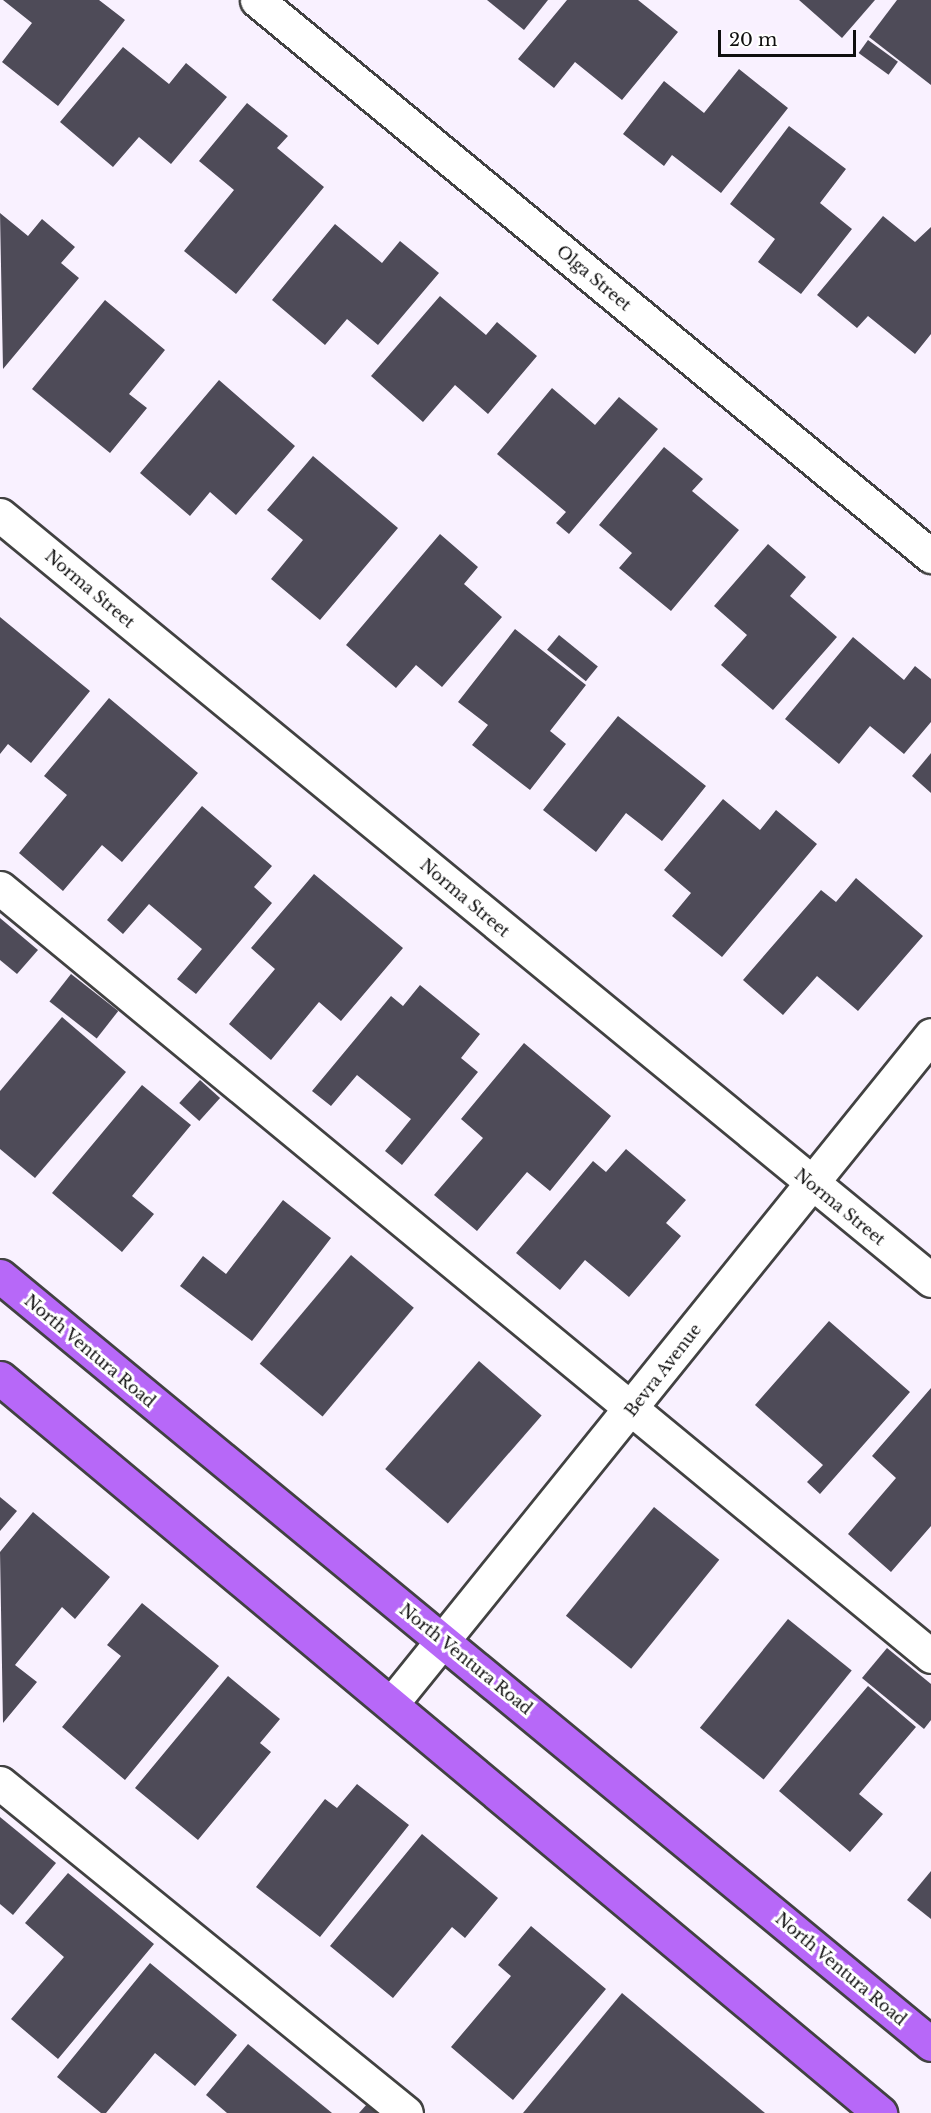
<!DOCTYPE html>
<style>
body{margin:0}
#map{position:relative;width:931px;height:2113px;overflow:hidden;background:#f9f1ff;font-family:"Libre Baskerville",serif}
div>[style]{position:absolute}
.building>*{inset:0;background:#4e4b58;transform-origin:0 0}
.roads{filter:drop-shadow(2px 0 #424242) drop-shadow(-2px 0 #424242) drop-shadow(0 2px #424242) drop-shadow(0 -2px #424242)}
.minor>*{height:33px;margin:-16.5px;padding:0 16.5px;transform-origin:16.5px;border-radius:16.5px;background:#fff}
.major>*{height:33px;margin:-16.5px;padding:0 16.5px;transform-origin:16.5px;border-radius:16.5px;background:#b768f8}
span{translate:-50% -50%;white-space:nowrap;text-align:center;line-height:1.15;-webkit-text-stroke:6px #fff;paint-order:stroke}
.street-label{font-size:16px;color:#0f0f0f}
.scale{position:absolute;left:718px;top:30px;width:138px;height:27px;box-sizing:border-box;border:3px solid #0f0f0f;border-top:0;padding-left:8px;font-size:18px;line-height:21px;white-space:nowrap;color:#0f0f0f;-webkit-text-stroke:4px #fff;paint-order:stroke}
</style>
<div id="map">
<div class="building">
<i style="clip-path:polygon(3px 0,99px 0,125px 20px,58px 106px,2px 62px,32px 23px)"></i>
<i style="clip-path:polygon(487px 0,548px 0,524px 30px)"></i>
<i style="clip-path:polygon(567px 0,638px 0,678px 32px,622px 100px,575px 62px,554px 88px,518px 59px)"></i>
<i style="clip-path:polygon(799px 0,875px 0,842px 38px)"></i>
<i style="clip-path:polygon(897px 0,931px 0,931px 85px,869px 37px)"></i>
<i style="left:868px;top:40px;width:37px;height:16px;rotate:36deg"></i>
<i style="clip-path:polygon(123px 47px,169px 84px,186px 63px,227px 97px,171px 164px,139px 137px,113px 167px,60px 122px)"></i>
<i style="clip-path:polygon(739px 69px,788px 108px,721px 193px,672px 155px,664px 166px,623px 134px,664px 81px,704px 113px)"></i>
<i style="clip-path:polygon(247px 103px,288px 136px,277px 148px,324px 187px,236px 294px,184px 251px,234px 190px,199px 161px)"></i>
<i style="clip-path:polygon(789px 126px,846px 169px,820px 203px,852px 229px,801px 294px,758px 262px,775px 239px,730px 204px)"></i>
<i style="clip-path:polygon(0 213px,28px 236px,42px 219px,75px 247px,61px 263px,79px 278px,3px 369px)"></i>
<i style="clip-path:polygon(883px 216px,915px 242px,931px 227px,931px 334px,915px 354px,868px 316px,857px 328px,817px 295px)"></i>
<i style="clip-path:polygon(335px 224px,382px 263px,400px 241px,439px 273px,378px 345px,347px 319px,325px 345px,272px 300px)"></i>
<i style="clip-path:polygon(440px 296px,486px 335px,497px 322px,537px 356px,488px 414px,455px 385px,423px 422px,371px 376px)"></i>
<i style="clip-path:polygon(105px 300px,165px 350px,129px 394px,147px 408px,110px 453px,32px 389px)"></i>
<i style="clip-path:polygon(219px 380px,295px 446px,236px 515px,210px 492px,190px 516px,140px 473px)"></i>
<i style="clip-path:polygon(552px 388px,595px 425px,619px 397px,658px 429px,569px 534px,556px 523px,566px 512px,497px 454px)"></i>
<i style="clip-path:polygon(664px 447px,703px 479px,692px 491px,739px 530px,671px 611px,619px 568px,632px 553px,599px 525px)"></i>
<i style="clip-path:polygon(313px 456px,398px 528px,320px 620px,271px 579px,303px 540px,267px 510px)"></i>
<i style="clip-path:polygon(440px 534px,478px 567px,464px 584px,502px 617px,442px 687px,416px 665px,396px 688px,346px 645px)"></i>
<i style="clip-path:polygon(768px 544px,806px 577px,790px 596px,837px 637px,773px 710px,721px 665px,747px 635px,714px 606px)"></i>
<i style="clip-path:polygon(0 617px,90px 691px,31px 763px,8px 744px,0 754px)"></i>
<i style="clip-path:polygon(515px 629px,586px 685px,550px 731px,566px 744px,530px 790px,472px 745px,488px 725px,458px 702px)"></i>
<i style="left:559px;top:635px;width:50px;height:19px;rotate:39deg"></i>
<i style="clip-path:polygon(853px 637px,904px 680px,915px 666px,931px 679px,931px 722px,904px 754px,870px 726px,839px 764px,785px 719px)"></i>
<i style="clip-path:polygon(109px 698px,198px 773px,122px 862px,102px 845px,63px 891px,19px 853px,67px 795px,44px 776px)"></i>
<i style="clip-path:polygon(618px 716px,706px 786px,662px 841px,626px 813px,596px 852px,543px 810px)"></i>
<i style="clip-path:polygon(931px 753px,931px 793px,912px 776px)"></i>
<i style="clip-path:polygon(723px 799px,760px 830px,776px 810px,817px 844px,722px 957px,672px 916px,691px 893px,664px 870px)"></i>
<i style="clip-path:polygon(202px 806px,272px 866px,254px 887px,272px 903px,196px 994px,177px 979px,202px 949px,149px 904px,123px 934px,107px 920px)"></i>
<i style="clip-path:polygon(314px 874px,403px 948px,341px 1021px,319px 1002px,271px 1060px,229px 1024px,275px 969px,251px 948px)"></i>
<i style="clip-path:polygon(856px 878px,923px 936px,858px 1011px,817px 976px,783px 1015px,743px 980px,821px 890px,836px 902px)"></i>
<i style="clip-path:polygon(0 918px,38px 950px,17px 974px,0 960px)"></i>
<i style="left:71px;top:974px;width:60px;height:35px;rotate:38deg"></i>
<i style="clip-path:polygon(420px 985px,480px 1034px,461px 1058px,478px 1072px,402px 1165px,385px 1151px,411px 1119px,357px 1075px,331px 1106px,312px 1091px,391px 996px,403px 1006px)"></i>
<i style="clip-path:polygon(62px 1017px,126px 1072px,35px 1178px,0 1149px,0 1091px)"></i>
<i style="clip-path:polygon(524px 1043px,611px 1116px,550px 1191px,527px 1172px,477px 1231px,434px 1195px,483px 1138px,461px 1119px)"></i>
<i style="left:200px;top:1080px;width:27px;height:31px;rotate:42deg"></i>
<i style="clip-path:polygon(142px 1085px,191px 1125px,132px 1196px,154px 1214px,122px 1252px,52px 1193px)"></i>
<i style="clip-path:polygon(626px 1149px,686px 1200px,666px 1223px,681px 1236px,629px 1297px,585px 1260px,560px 1290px,516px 1253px,593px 1161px,606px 1172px)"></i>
<i style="clip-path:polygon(283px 1200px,331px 1238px,252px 1341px,180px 1286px,203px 1256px,226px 1274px)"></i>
<i style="left:351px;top:1255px;width:82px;height:142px;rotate:40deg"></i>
<i style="clip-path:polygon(829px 1321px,910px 1392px,820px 1494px,807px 1482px,823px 1465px,755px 1405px)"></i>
<i style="left:479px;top:1361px;width:83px;height:143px;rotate:41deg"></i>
<i style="clip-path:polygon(931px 1388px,931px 1526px,891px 1572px,848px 1534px,896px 1478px,872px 1456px)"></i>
<i style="clip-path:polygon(0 1497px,17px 1511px,0 1531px)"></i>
<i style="left:654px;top:1507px;width:84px;height:140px;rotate:39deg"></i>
<i style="clip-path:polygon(33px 1512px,110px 1577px,75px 1619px,62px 1607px,15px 1665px,37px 1682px,3px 1723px,0 1552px)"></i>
<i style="clip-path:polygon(142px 1603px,219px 1666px,125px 1780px,62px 1727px,121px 1656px,107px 1645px)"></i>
<i style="left:788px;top:1619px;width:82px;height:140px;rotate:39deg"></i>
<i style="clip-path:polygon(887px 1648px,931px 1684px,931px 1720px,924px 1729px,862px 1678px)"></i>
<i style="clip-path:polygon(228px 1676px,280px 1719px,260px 1743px,271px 1752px,198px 1840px,135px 1788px)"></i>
<i style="clip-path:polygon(868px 1686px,916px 1727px,859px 1794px,883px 1814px,850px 1852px,779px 1791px)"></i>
<i style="clip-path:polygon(357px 1784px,409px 1825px,320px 1937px,256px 1887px,325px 1799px,337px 1808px)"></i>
<i style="clip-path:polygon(0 1817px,56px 1863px,13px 1915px,0 1904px)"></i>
<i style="clip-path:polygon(422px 1834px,498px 1898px,465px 1938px,452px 1927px,393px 1998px,330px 1946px)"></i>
<i style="clip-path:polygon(931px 1871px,931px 1919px,907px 1900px)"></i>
<i style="clip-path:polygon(68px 1873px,154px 1944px,58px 2059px,11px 2019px,64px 1957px,25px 1923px)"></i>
<i style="clip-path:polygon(531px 1926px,606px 1989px,513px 2100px,451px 2047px,511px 1976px,498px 1965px)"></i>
<i style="clip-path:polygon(150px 1963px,237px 2035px,195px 2086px,155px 2053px,106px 2113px,101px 2113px,57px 2077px)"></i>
<i style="clip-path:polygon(622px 1993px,765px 2113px,523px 2113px)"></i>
<i style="clip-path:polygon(248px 2044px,332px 2113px,227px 2113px,206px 2095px)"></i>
<i style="clip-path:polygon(368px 2103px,380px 2113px,359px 2113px)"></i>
</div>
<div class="roads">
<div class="minor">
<i style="left:257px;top:0;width:874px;rotate:39.52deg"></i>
<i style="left:0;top:515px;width:1205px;rotate:39.41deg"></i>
<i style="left:0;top:888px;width:1207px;rotate:39.52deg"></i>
<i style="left:392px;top:1703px;width:858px;rotate:-51.1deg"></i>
<i style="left:0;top:1783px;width:523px;rotate:39.1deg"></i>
</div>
<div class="major">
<i style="left:0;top:1276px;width:1207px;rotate:39.52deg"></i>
<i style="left:0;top:1378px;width:1147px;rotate:39.87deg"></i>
</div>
</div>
<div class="street-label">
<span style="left:594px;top:278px;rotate:40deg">Olga Street</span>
<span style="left:90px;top:589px;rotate:40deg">Norma Street</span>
<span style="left:465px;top:898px;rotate:40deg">Norma Street</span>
<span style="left:840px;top:1207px;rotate:39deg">Norma Street</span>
<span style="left:90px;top:1351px;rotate:40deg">North Ventura Road</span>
<span style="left:663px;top:1370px;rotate:-52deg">Bevra Avenue</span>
<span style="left:466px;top:1659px;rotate:39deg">North Ventura Road</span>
<span style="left:841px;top:1969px;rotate:40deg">North Ventura Road</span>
</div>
<div class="scale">20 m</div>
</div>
